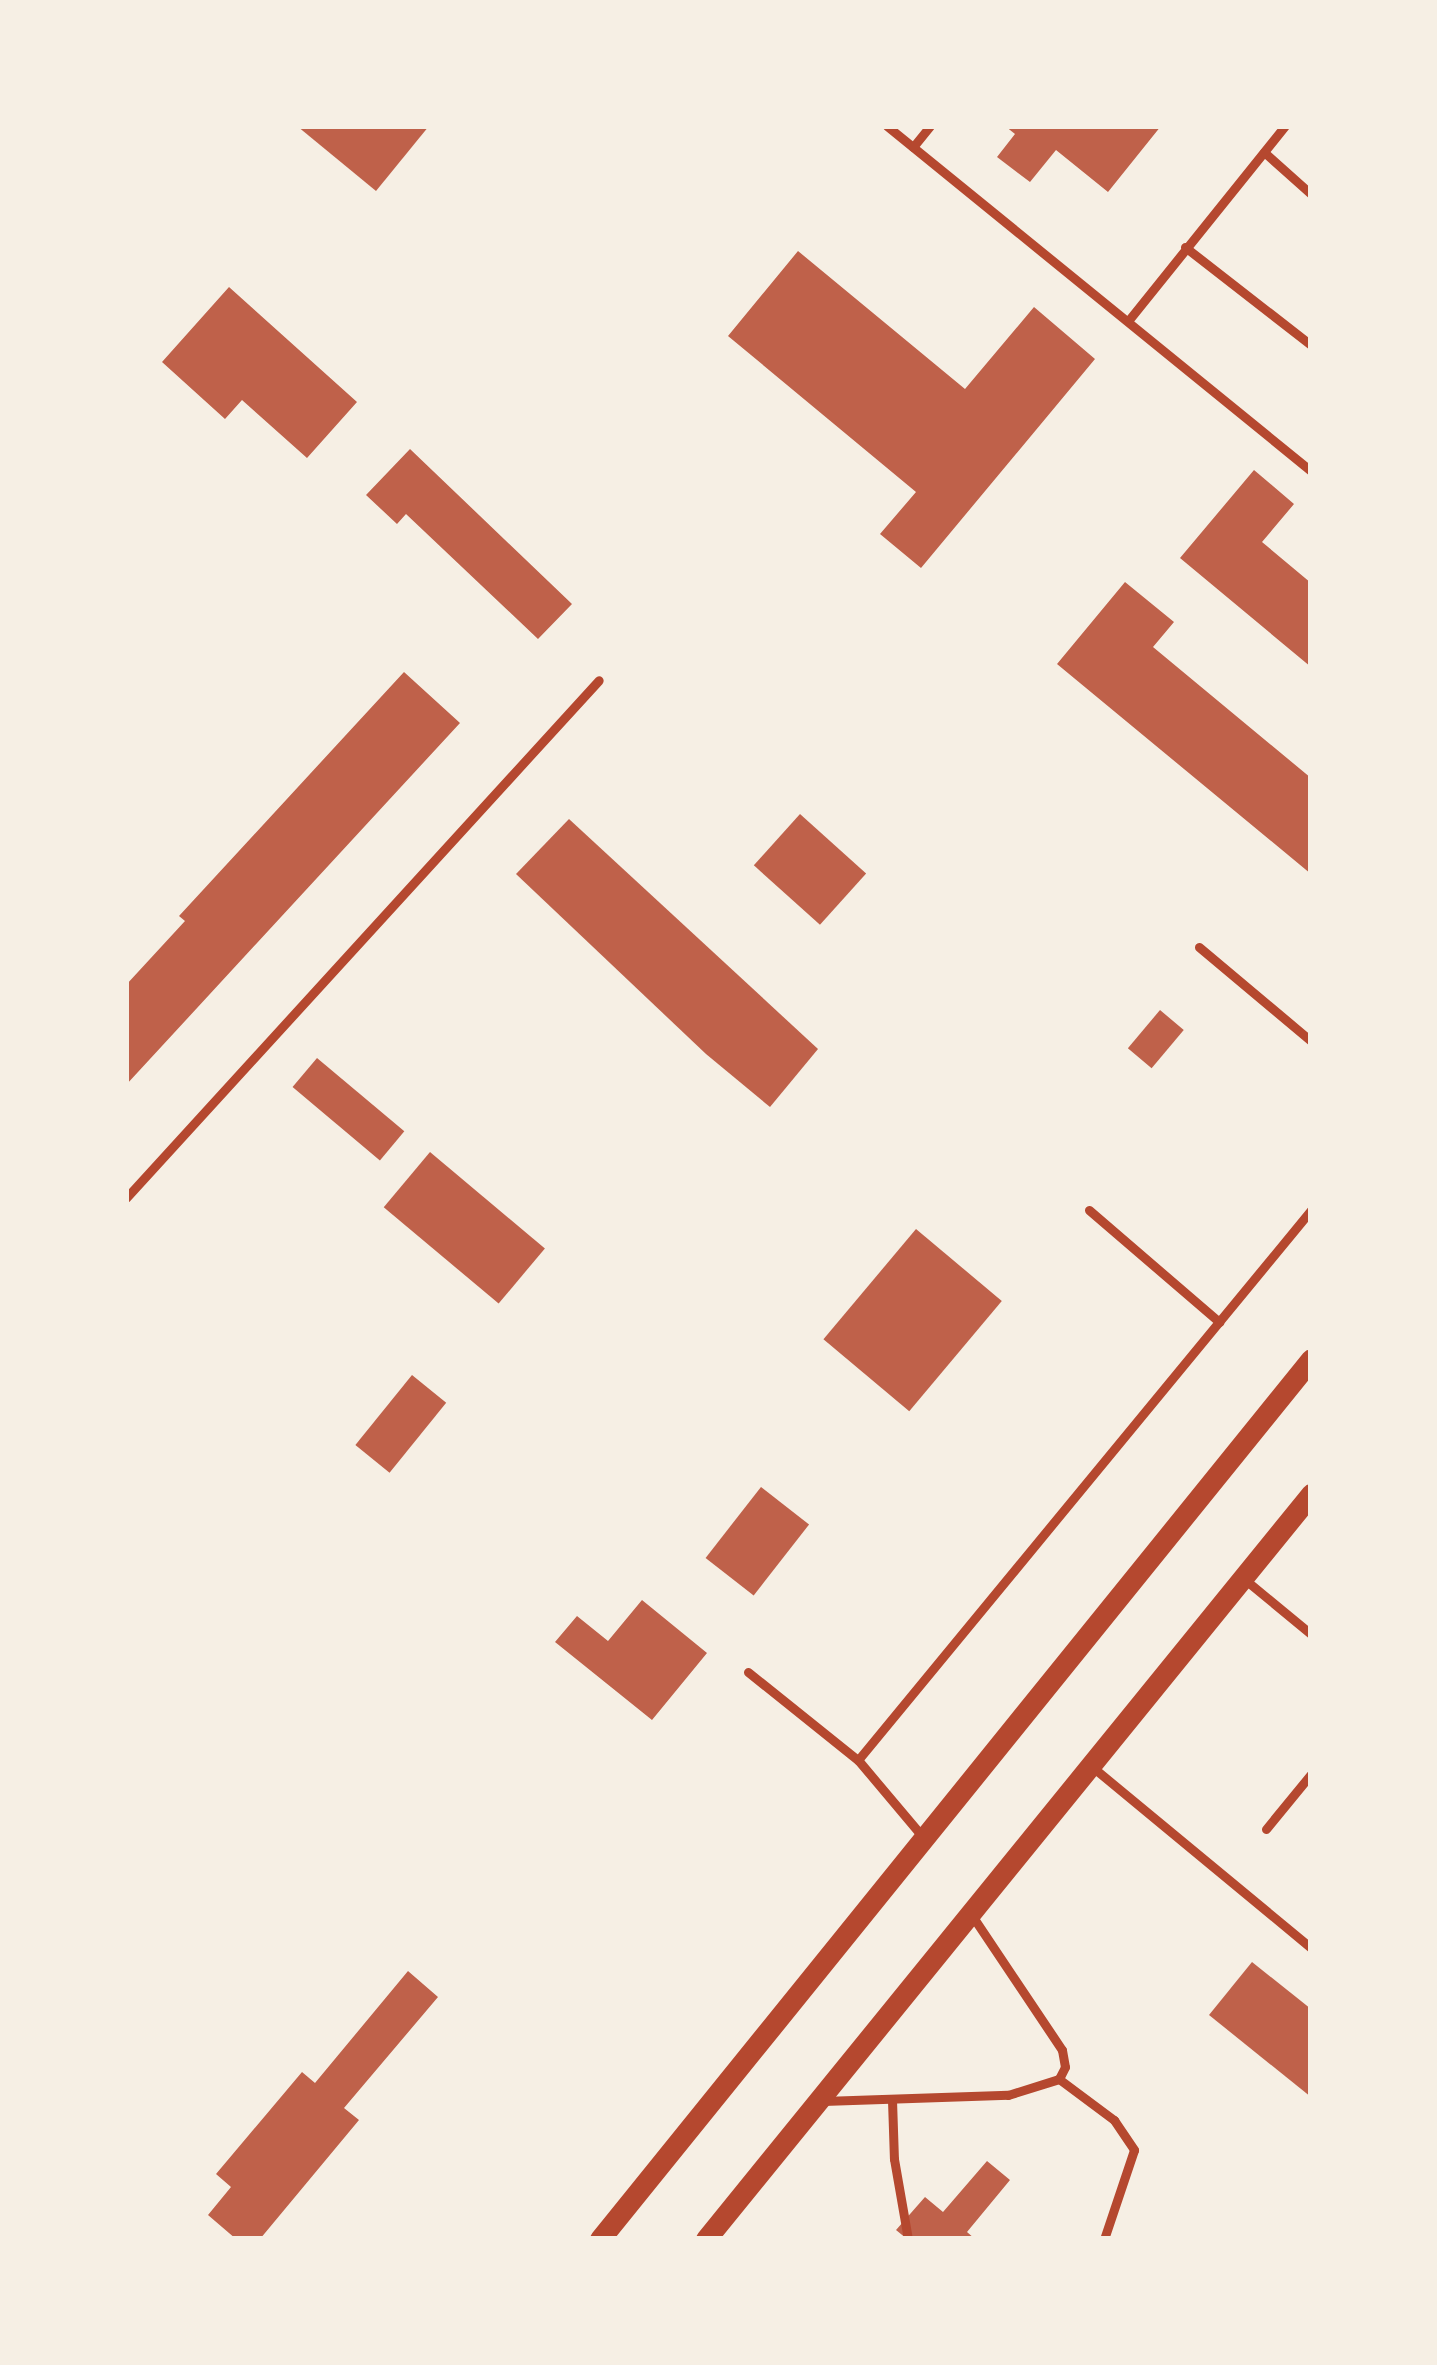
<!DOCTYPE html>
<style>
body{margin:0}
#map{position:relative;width:1437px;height:2365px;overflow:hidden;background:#f6efe4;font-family:"Nunito Sans",sans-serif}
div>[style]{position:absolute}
.building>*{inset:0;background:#bf614a;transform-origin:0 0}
.service>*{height:9px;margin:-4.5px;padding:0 4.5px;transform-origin:4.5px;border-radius:4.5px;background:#b5482f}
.tertiary>*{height:21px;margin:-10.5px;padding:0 10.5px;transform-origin:10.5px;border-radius:10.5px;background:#b5482f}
span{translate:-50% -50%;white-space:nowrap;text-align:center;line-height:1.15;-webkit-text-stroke:10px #f6efe4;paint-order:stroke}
.frame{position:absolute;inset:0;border:129px solid #f6efe4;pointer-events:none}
</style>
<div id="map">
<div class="building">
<i style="clip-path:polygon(297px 126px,429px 126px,376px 191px)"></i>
<i style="clip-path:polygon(1005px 126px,1161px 126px,1108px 192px,1056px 150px,1030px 182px,997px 157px,1015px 134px)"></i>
<i style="clip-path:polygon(798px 251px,965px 389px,1034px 307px,1095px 359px,921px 568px,880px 534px,916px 492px,728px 336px)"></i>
<i style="clip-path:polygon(229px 287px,357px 402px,307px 458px,242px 400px,225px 419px,162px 362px)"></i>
<i style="clip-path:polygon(410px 449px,572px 604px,538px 639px,406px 514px,397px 524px,366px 495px)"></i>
<i style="clip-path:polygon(1254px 470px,1294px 504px,1262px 542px,1311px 583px,1311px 667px,1180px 558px)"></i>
<i style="clip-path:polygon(1125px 582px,1174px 622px,1153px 647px,1311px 778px,1311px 874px,1057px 664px)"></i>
<i style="clip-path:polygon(404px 672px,460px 723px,126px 1085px,126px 985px,185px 921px,179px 916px)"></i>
<i style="left:800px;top:814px;width:89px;height:69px;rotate:42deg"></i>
<i style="clip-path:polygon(569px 819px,818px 1049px,770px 1107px,706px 1054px,516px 874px)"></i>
<i style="left:1160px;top:1010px;width:31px;height:50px;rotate:40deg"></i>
<i style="left:317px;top:1058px;width:114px;height:38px;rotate:40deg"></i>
<i style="left:430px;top:1152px;width:150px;height:72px;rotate:40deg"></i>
<i style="left:916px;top:1229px;width:112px;height:144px;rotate:40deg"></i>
<i style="left:412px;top:1375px;width:44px;height:90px;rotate:39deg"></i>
<i style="left:761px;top:1487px;width:61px;height:90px;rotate:38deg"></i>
<i style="clip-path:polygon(642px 1600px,707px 1653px,652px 1720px,555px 1642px,577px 1616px,608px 1641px)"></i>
<i style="clip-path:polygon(1252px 1962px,1311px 2009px,1311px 2097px,1209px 2015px)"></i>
<i style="clip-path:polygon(408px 1971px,438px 1997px,344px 2108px,359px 2120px,260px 2239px,236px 2239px,208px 2215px,231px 2187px,216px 2174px,302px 2072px,315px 2083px)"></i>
<i style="clip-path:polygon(987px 2161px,1010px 2180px,967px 2232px,975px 2239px,907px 2239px,896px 2230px,925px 2197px,943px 2212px)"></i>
</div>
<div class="service">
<i style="left:887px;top:126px;width:547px;rotate:39.13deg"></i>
<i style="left:913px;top:147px;width:27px;rotate:-51deg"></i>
<i style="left:1264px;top:152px;width:63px;rotate:41.8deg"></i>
<i style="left:1185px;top:247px;width:160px;rotate:37.9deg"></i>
<i style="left:1128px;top:321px;width:250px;rotate:-51.2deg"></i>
<i style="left:1199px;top:947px;width:146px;rotate:40deg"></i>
<i style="left:126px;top:1198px;width:701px;rotate:-47.6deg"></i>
<i style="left:1089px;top:1210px;width:172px;rotate:40.7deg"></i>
<i style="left:1243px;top:1578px;width:88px;rotate:39.5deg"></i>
<i style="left:748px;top:1672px;width:141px;rotate:38.7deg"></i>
<i style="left:1090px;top:1765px;width:287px;rotate:39.6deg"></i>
<i style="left:1266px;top:1829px;width:71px;rotate:-50.7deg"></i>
<i style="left:922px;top:1836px;width:99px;rotate:-130.1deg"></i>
<i style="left:858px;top:1760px;width:713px;rotate:-50.52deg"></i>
<i style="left:973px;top:1917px;width:160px;rotate:56.2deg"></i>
<i style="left:1062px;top:2050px;width:17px;rotate:80deg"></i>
<i style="left:1065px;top:2067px;width:13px;rotate:117deg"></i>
<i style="left:1059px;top:2079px;width:69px;rotate:36.7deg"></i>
<i style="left:1114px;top:2120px;width:36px;rotate:56deg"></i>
<i style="left:1134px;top:2150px;width:94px;rotate:108.6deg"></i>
<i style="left:892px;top:2100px;width:59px;rotate:88.1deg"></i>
<i style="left:894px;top:2159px;width:81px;rotate:80.1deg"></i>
<i style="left:823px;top:2101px;width:185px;rotate:-1.9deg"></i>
<i style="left:1008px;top:2095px;width:53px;rotate:-17.4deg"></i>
</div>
<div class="tertiary">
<i style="left:600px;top:2239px;width:1131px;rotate:-51.06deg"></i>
<i style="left:706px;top:2239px;width:960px;rotate:-50.92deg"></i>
</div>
<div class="frame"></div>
</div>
